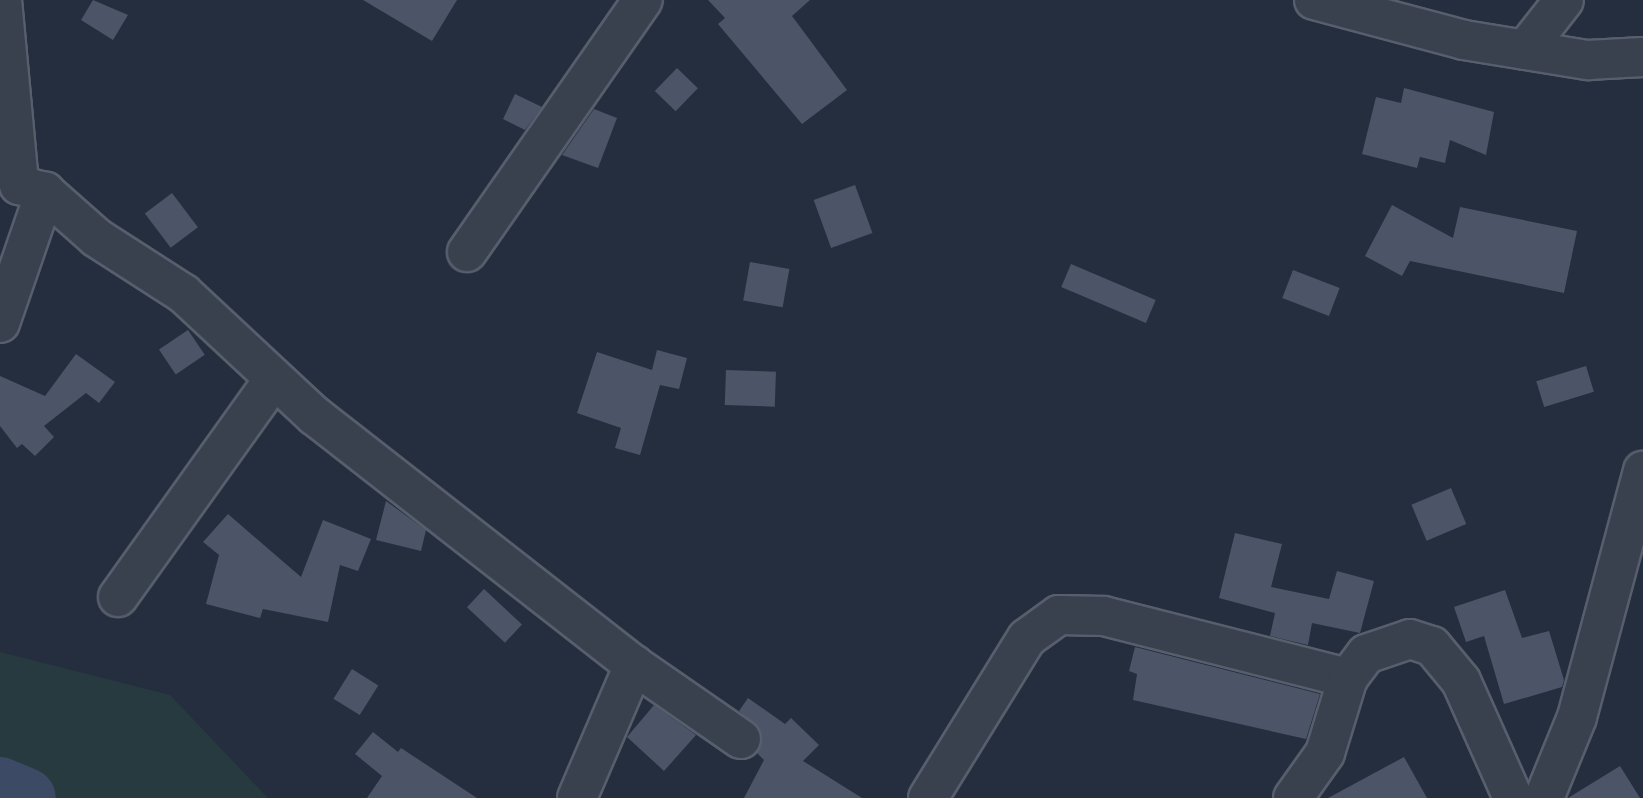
<!DOCTYPE html>
<style>
body{margin:0}
#map{position:relative;width:1643px;height:798px;overflow:hidden;background:#252e3e;font-family:"Space Grotesk",sans-serif}
div>[style]{position:absolute}
.green>*{inset:0;background:#273a3f}
.river>*{height:60px;margin:-30px;padding:0 30px;transform-origin:30px;border-radius:30px;background:#3c4a66}
.building>*{inset:0;background:#4b5567;transform-origin:0 0}
.roads{filter:drop-shadow(2px 0 #575e6c) drop-shadow(-2px 0 #575e6c) drop-shadow(0 2px #575e6c) drop-shadow(0 -2px #575e6c)}
.minor>*{height:38px;margin:-19px;padding:0 19px;transform-origin:19px;border-radius:19px;background:#39404e}
span{translate:-50% -50%;white-space:nowrap;text-align:center;line-height:1.15;-webkit-text-stroke:6px #1e2533;paint-order:stroke}
</style>
<div id="map">
<div class="green">
<i style="clip-path:polygon(0 652px,170px 695px,268px 798px,0 798px)"></i>
</div>
<div class="river">
<i style="left:0;top:787px;width:28px;rotate:23deg"></i>
</div>
<div class="building">
<i style="clip-path:polygon(93px 0,128px 15px,113px 40px,81px 20px)"></i>
<i style="clip-path:polygon(363px 0,457px 0,432px 41px)"></i>
<i style="clip-path:polygon(708px 0,810px 0,792px 16px,847px 90px,802px 124px,718px 24px,725px 18px)"></i>
<i style="left:677px;top:68px;width:29px;height:32px;rotate:44deg"></i>
<i style="clip-path:polygon(1404px 88px,1494px 112px,1486px 155px,1450px 140px,1445px 163px,1420px 157px,1417px 168px,1362px 154px,1376px 97px,1401px 103px)"></i>
<i style="clip-path:polygon(515px 94px,542px 107px,525px 130px,503px 119px)"></i>
<i style="clip-path:polygon(594px 109px,617px 118px,598px 168px,562px 155px)"></i>
<i style="left:855px;top:185px;width:51px;height:44px;rotate:70deg"></i>
<i style="left:172px;top:193px;width:43px;height:34px;rotate:53deg"></i>
<i style="clip-path:polygon(1392px 205px,1453px 238px,1460px 207px,1577px 231px,1564px 293px,1410px 261px,1402px 276px,1365px 256px)"></i>
<i style="left:750px;top:262px;width:40px;height:39px;rotate:10deg"></i>
<i style="left:1071px;top:264px;width:92px;height:25px;rotate:23deg"></i>
<i style="left:1293px;top:270px;width:50px;height:30px;rotate:21deg"></i>
<i style="left:188px;top:330px;width:30px;height:35px;rotate:56deg"></i>
<i style="clip-path:polygon(657px 350px,687px 358px,679px 389px,660px 385px,640px 455px,615px 448px,621px 428px,577px 413px,597px 352px,652px 370px)"></i>
<i style="clip-path:polygon(76px 354px,115px 382px,99px 403px,86px 393px,44px 426px,54px 437px,35px 456px,22px 444px,17px 448px,0 426px,0 376px,45px 396px)"></i>
<i style="left:1586px;top:366px;width:27px;height:52px;rotate:73deg"></i>
<i style="left:726px;top:370px;width:50px;height:35px;rotate:2deg"></i>
<i style="left:1451px;top:488px;width:39px;height:43px;rotate:67deg"></i>
<i style="clip-path:polygon(386px 501px,426px 530px,421px 551px,376px 540px)"></i>
<i style="clip-path:polygon(228px 514px,301px 577px,323px 520px,371px 539px,358px 571px,340px 565px,328px 622px,263px 609px,260px 618px,206px 604px,219px 555px,203px 542px)"></i>
<i style="clip-path:polygon(1235px 533px,1282px 544px,1271px 587px,1329px 599px,1337px 571px,1374px 581px,1360px 633px,1312px 623px,1308px 645px,1270px 636px,1275px 613px,1219px 598px)"></i>
<i style="left:484px;top:589px;width:52px;height:25px;rotate:43deg"></i>
<i style="clip-path:polygon(1505px 590px,1522px 638px,1549px 631px,1564px 680px,1562px 687px,1504px 704px,1484px 636px,1466px 642px,1454px 607px)"></i>
<i style="clip-path:polygon(1135px 647px,1320px 694px,1306px 739px,1133px 700px,1137px 674px,1129px 671px)"></i>
<i style="left:352px;top:669px;width:31px;height:35px;rotate:32deg"></i>
<i style="clip-path:polygon(748px 698px,785px 724px,791px 718px,819px 745px,803px 761px,862px 798px,744px 798px,764px 760px,757px 753px,760px 729px,739px 711px)"></i>
<i style="clip-path:polygon(654px 705px,696px 735px,664px 771px,627px 737px)"></i>
<i style="clip-path:polygon(373px 732px,398px 752px,401px 748px,477px 798px,367px 798px,382px 776px,355px 754px)"></i>
<i style="clip-path:polygon(1404px 757px,1427px 798px,1328px 798px)"></i>
<i style="clip-path:polygon(1620px 766px,1640px 798px,1568px 798px)"></i>
</div>
<div class="roads">
<div class="minor">
<i style="left:2px;top:0;width:186px;rotate:84.7deg"></i>
<i style="left:19px;top:185px;width:27px;rotate:15deg"></i>
<i style="left:45px;top:192px;width:69px;rotate:41.5deg"></i>
<i style="left:97px;top:238px;width:103px;rotate:32.8deg"></i>
<i style="left:184px;top:294px;width:179px;rotate:43deg"></i>
<i style="left:315px;top:416px;width:405px;rotate:38deg"></i>
<i style="left:634px;top:665px;width:130px;rotate:34.7deg"></i>
<i style="left:1314px;top:0;width:155px;rotate:14.9deg"></i>
<i style="left:1464px;top:40px;width:126px;rotate:9.2deg"></i>
<i style="left:1588px;top:60px;width:55px;rotate:-3.1deg"></i>
<i style="left:1525px;top:50px;width:63px;rotate:-52deg"></i>
<i style="left:467px;top:252px;width:307px;rotate:-55.1deg"></i>
<i style="left:0;top:323px;width:139px;rotate:-71deg"></i>
<i style="left:118px;top:597px;width:268px;rotate:-54.4deg"></i>
<i style="left:577px;top:798px;width:145px;rotate:-66.8deg"></i>
<i style="left:928px;top:798px;width:188px;rotate:-58.3deg"></i>
<i style="left:1027px;top:638px;width:39px;rotate:-36deg"></i>
<i style="left:1059px;top:615px;width:45px;rotate:1.3deg"></i>
<i style="left:1104px;top:616px;width:252px;rotate:14.3deg"></i>
<i style="left:1293px;top:798px;width:55px;rotate:-54.6deg"></i>
<i style="left:1325px;top:753px;width:78px;rotate:-73deg"></i>
<i style="left:1348px;top:678px;width:30px;rotate:-53deg"></i>
<i style="left:1366px;top:654px;width:46px;rotate:-18.8deg"></i>
<i style="left:1410px;top:639px;width:23px;rotate:18deg"></i>
<i style="left:1432px;top:646px;width:45px;rotate:50.4deg"></i>
<i style="left:1461px;top:681px;width:128px;rotate:66deg"></i>
<i style="left:1544px;top:798px;width:87px;rotate:-67.8deg"></i>
<i style="left:1577px;top:717px;width:255px;rotate:-75deg"></i>
</div>
</div>
</div>
